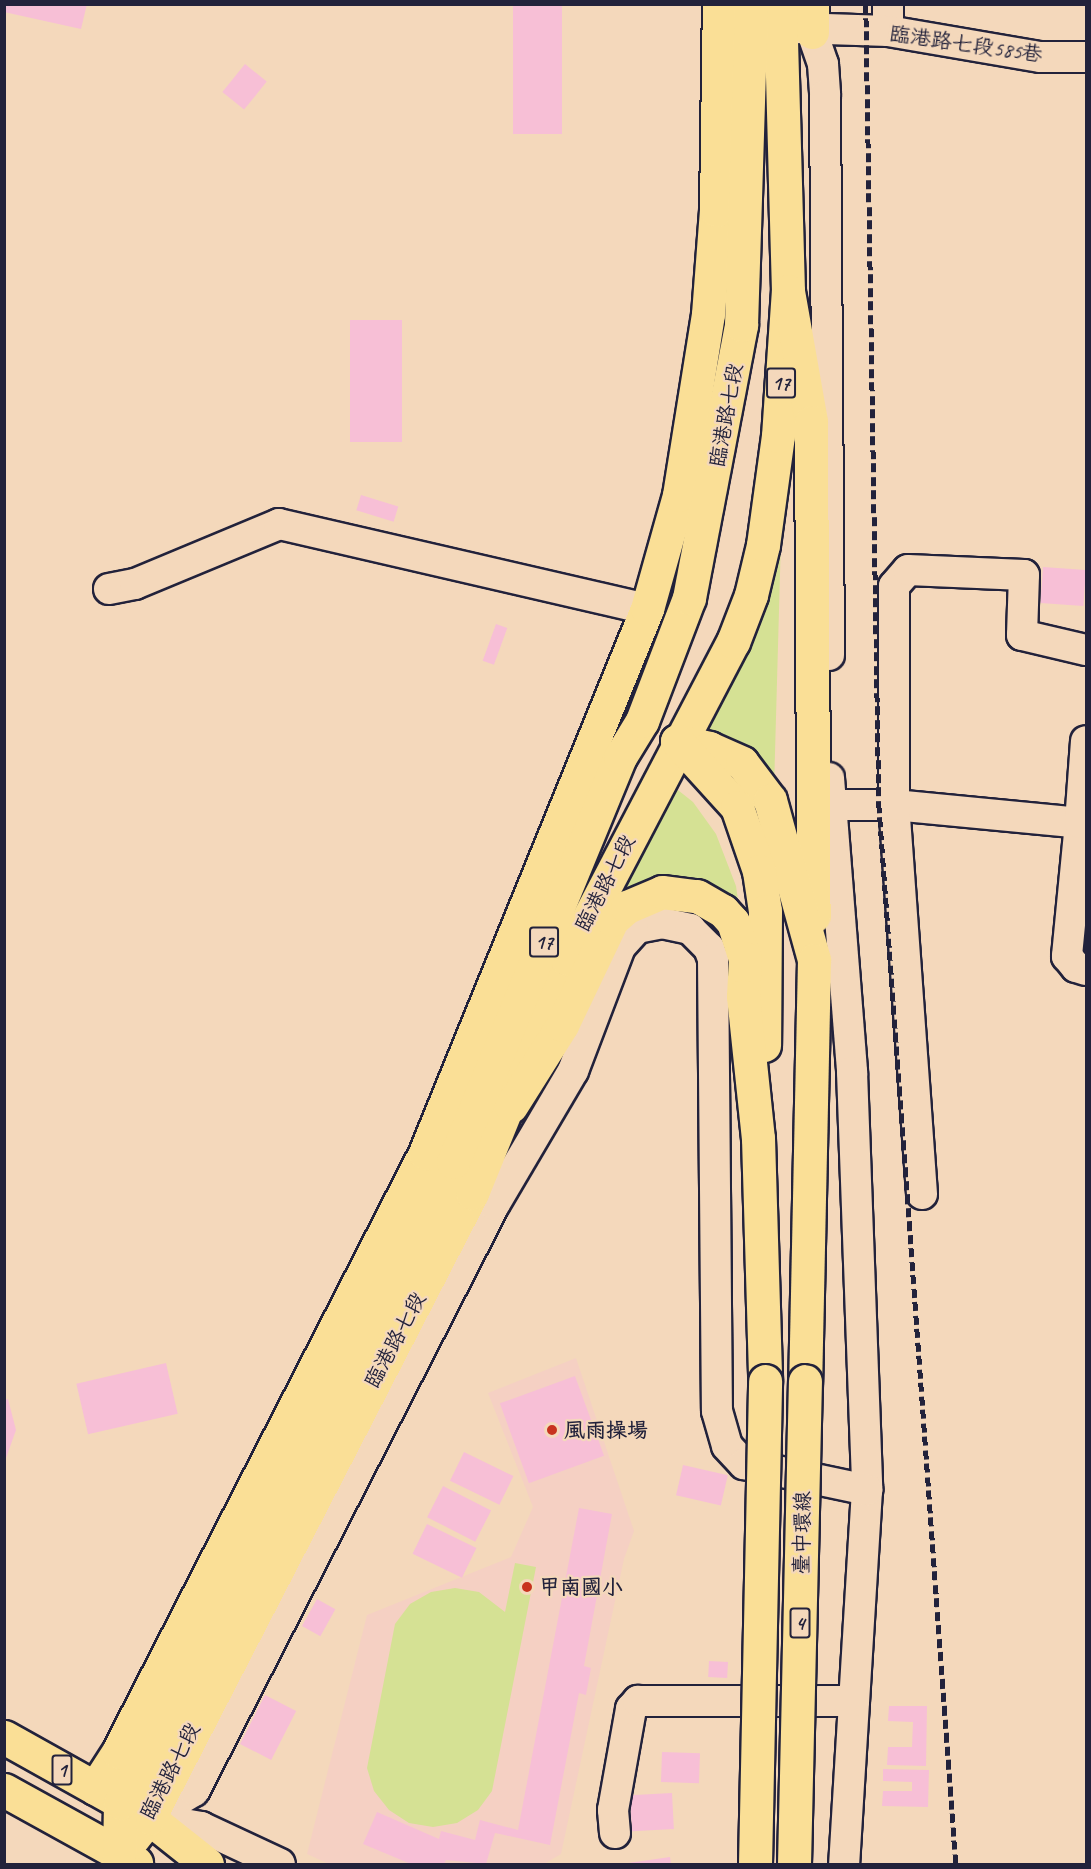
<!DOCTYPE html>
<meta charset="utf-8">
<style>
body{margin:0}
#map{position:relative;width:1091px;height:1869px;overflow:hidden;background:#f4d8bb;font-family:Caveat,"LXGW WenKai TC",sans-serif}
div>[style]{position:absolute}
.built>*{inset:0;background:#f5d0c3}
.green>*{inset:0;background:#d5e194}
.building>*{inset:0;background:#f7bfd6;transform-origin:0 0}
.roads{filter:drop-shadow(2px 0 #22223b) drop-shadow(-2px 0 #22223b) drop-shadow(0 2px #22223b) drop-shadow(0 -2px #22223b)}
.minor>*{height:30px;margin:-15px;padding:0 15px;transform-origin:15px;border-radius:15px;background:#f4d8bb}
.major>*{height:33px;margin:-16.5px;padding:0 16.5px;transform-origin:16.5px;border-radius:16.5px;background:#fadf96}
.highway>*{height:33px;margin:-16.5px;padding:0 16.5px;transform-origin:16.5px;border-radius:16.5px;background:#fadf96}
.rail>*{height:4.5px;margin-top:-2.25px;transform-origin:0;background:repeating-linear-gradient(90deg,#22223b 0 9px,transparent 0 13.5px)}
.bridges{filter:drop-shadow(2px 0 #22223b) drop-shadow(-2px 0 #22223b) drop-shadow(0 2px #22223b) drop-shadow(0 -2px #22223b)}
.highway-bridge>*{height:33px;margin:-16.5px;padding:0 16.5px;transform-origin:16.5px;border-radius:16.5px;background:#fadf96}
.dots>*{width:16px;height:16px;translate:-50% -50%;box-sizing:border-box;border:3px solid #f4d8bb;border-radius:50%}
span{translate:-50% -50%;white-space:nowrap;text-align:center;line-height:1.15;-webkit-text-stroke:4.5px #f4d8bb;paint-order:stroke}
.shield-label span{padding:2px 4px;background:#f4d8bb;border:2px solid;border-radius:4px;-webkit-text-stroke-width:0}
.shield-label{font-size:20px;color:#22223b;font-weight:700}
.street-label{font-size:21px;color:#22223b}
.poi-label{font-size:21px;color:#22223b;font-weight:700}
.left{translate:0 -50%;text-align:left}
.frame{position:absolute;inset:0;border:6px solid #22223b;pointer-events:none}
</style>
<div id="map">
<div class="built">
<i style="clip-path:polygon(576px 1358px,634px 1531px,624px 1559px,561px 1854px,544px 1864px,329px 1864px,307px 1854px,367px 1615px,511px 1557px,533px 1507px,488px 1393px)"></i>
</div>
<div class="green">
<i style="clip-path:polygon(781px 539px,774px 789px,744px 754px,705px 728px,761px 605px)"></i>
<i style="clip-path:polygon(669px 783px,693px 802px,716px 834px,736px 886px,743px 934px,718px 898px,596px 922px)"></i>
<i style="clip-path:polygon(515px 1563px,536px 1567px,492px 1791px,478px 1810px,457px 1823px,433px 1827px,409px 1823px,389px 1810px,374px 1791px,367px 1768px,395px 1624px,410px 1604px,431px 1592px,455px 1588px,479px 1592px,505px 1612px)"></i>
</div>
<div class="building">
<i style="clip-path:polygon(4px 4px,87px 4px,81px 29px,4px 12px)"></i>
<i style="left:513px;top:4px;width:49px;height:130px"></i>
<i style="left:245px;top:64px;width:28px;height:36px;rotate:39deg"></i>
<i style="left:350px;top:320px;width:52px;height:122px"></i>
<i style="left:361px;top:495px;width:39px;height:16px;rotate:17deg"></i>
<i style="left:1043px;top:567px;width:43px;height:36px;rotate:4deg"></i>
<i style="left:496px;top:624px;width:12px;height:39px;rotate:20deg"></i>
<i style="left:166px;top:1363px;width:52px;height:92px;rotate:77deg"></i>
<i style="left:575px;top:1376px;width:85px;height:80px;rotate:70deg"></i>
<i style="clip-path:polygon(8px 1399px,16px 1430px,5px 1461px,4px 1400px)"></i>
<i style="left:464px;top:1452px;width:55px;height:32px;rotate:26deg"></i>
<i style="left:683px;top:1465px;width:46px;height:31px;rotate:13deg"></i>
<i style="left:443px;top:1486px;width:54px;height:35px;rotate:27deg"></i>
<i style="clip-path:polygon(579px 1508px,612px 1514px,584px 1666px,591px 1668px,586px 1695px,579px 1693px,550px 1845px,495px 1833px,486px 1864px,446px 1860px,444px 1864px,411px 1864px,363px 1844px,377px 1812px,439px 1839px,441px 1831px,475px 1840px,480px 1820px,518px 1830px)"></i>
<i style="left:427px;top:1524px;width:55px;height:33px;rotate:26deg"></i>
<i style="left:317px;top:1599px;width:21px;height:31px;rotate:29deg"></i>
<i style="left:709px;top:1661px;width:19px;height:16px;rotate:3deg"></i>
<i style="left:265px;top:1695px;width:35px;height:55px;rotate:27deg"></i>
<i style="clip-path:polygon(889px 1706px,927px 1706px,926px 1766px,887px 1765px,888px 1747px,912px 1747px,913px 1722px,888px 1721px)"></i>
<i style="left:662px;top:1752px;width:38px;height:30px;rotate:2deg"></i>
<i style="clip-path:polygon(883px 1769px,929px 1770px,928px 1807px,882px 1806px,883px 1791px,912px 1791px,912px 1782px,883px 1781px)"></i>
<i style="left:672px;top:1793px;width:36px;height:42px;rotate:87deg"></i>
<i style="clip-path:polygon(670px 1857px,671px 1864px,628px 1864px,628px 1863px)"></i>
</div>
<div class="roads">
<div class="minor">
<i style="left:888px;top:4px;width:27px;rotate:90deg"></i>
<i style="left:795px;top:28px;width:93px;rotate:1.8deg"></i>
<i style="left:888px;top:31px;width:154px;rotate:9.7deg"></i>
<i style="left:1040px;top:57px;width:46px"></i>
<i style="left:812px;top:32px;width:34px;rotate:71deg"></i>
<i style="left:823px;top:64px;width:31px;rotate:86deg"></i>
<i style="left:825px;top:95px;width:560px;rotate:89.59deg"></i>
<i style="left:109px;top:589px;width:26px;rotate:-11deg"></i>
<i style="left:135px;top:584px;width:156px;rotate:-22.6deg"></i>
<i style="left:279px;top:524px;width:378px;rotate:13deg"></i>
<i style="left:829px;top:778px;width:295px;rotate:85.5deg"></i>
<i style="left:852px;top:1072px;width:418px;rotate:87.9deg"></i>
<i style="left:867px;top:1490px;width:375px;rotate:93.5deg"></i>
<i style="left:829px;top:805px;width:65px"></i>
<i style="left:894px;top:805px;width:187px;rotate:5.5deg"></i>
<i style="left:1080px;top:823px;width:134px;rotate:95.6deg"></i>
<i style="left:1067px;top:956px;width:14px;rotate:51deg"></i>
<i style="left:1076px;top:967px;width:10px;rotate:17deg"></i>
<i style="left:1080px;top:823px;width:82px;rotate:-85.8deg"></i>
<i style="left:922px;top:1194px;width:390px;rotate:-94.1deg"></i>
<i style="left:894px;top:805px;width:219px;rotate:-90deg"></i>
<i style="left:894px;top:586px;width:21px;rotate:-49deg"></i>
<i style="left:908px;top:570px;width:116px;rotate:2.5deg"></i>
<i style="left:1024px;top:575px;width:60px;rotate:91.9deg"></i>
<i style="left:1022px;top:635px;width:66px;rotate:13.2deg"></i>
<i style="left:149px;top:1818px;width:52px;rotate:-31deg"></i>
<i style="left:194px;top:1791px;width:658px;rotate:-62.89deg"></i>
<i style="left:494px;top:1205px;width:156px;rotate:-59.5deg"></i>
<i style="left:573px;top:1071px;width:133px;rotate:-69.2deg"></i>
<i style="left:620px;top:947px;width:25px;rotate:-48deg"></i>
<i style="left:637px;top:928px;width:25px;rotate:-11deg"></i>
<i style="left:662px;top:923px;width:29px;rotate:12deg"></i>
<i style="left:690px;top:929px;width:27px;rotate:45deg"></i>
<i style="left:709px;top:948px;width:12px;rotate:70deg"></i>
<i style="left:713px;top:959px;width:452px;rotate:89.5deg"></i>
<i style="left:717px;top:1411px;width:36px;rotate:74deg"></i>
<i style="left:727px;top:1446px;width:25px;rotate:47deg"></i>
<i style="left:744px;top:1464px;width:126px;rotate:11.9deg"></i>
<i style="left:149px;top:1818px;width:53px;rotate:9.8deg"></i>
<i style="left:201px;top:1827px;width:87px;rotate:25.1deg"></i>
<i style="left:615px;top:1833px;width:23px;rotate:-95deg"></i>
<i style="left:613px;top:1810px;width:103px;rotate:-79.9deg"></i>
<i style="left:631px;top:1709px;width:11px;rotate:-49deg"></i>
<i style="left:638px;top:1701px;width:216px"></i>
</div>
<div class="major">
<i style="left:812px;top:4px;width:28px;rotate:90deg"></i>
<i style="left:4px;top:1737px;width:166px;rotate:29.2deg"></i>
<i style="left:149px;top:1818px;width:74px;rotate:38.4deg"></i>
<i style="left:95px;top:1788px;width:43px;rotate:-57.4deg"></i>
<i style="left:118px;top:1752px;width:673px;rotate:-62.86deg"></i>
<i style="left:425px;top:1153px;width:588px;rotate:-67.8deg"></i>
<i style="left:647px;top:609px;width:118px;rotate:-74.3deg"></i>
<i style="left:679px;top:495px;width:183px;rotate:-80.9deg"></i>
<i style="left:708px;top:314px;width:104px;rotate:-85.6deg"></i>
<i style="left:716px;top:210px;width:206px;rotate:-89.2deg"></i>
<i style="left:4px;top:1790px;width:151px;rotate:28.9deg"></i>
<i style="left:119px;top:1856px;width:48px;rotate:-51.7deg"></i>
<i style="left:149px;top:1818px;width:704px;rotate:-62.67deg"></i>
<i style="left:472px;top:1193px;width:253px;rotate:-67.9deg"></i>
<i style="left:567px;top:959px;width:358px;rotate:-62.4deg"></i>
<i style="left:733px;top:642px;width:50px;rotate:-69deg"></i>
<i style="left:751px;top:595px;width:51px;rotate:-76.5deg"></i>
<i style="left:763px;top:545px;width:110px;rotate:-82.2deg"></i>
<i style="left:778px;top:436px;width:145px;rotate:-86.1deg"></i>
<i style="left:788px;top:291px;width:287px;rotate:-91.6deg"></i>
<i style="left:119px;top:1856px;width:53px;rotate:-88.9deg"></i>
<i style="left:120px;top:1803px;width:722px;rotate:-62.55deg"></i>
<i style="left:453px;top:1162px;width:438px;rotate:-67.6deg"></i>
<i style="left:620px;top:757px;width:42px;rotate:-58.6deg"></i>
<i style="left:642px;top:721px;width:132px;rotate:-69.1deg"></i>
<i style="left:689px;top:598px;width:278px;rotate:-79.2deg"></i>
<i style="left:741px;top:325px;width:321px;rotate:-88.2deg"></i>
</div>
<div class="highway">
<i style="left:788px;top:291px;width:133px;rotate:80deg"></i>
<i style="left:811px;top:422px;width:494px;rotate:89.7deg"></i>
<i style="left:677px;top:741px;width:33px;rotate:12deg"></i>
<i style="left:709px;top:748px;width:36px;rotate:24deg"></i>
<i style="left:742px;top:763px;width:46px;rotate:52.9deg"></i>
<i style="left:770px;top:800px;width:166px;rotate:74.6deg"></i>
<i style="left:814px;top:960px;width:421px;rotate:91.2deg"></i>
<i style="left:677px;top:741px;width:89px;rotate:47.7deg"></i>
<i style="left:737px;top:807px;width:68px;rotate:71deg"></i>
<i style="left:759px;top:871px;width:40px;rotate:81.5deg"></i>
<i style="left:765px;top:911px;width:134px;rotate:90.4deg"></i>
<i style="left:511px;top:1106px;width:96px;rotate:-57.8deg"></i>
<i style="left:562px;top:1025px;width:116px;rotate:-64.5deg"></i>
<i style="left:612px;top:920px;width:20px;rotate:-41deg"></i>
<i style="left:627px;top:907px;width:38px;rotate:-23deg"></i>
<i style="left:662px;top:892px;width:35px;rotate:7deg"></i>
<i style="left:697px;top:896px;width:30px;rotate:30deg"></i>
<i style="left:723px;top:911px;width:15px;rotate:48deg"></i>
<i style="left:733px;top:922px;width:38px;rotate:72deg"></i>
<i style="left:745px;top:958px;width:38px;rotate:93deg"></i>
<i style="left:743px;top:996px;width:143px;rotate:84deg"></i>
<i style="left:758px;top:1138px;width:243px;rotate:88.3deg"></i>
</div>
</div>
<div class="rail">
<i style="left:866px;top:4px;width:800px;rotate:89.07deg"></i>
<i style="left:879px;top:804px;width:1063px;rotate:85.85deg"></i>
</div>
<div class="bridges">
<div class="highway-bridge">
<i style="left:755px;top:1864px;width:483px;rotate:-88.8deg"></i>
<i style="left:794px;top:1864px;width:483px;rotate:-88.7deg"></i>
</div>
</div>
<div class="dots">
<i style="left:552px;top:1430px;background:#c8321e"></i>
<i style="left:527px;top:1587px;background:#c8321e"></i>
</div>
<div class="shield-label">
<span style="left:781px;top:383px">17</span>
<span style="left:544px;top:942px">17</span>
<span style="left:800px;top:1623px">4</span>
<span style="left:62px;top:1770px">1</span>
</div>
<div class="street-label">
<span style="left:966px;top:44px;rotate:8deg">臨港路七段585巷</span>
<span style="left:726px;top:415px;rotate:-80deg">臨港路七段</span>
<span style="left:605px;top:883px;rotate:-63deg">臨港路七段</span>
<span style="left:395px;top:1340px;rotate:-62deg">臨港路七段</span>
<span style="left:802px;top:1533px;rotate:-89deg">臺中環線</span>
<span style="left:170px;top:1771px;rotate:-63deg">臨港路七段</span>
</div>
<div class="poi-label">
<span class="left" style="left:564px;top:1430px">風雨操場</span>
<span class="left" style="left:539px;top:1587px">甲南國小</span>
</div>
<div class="frame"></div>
</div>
